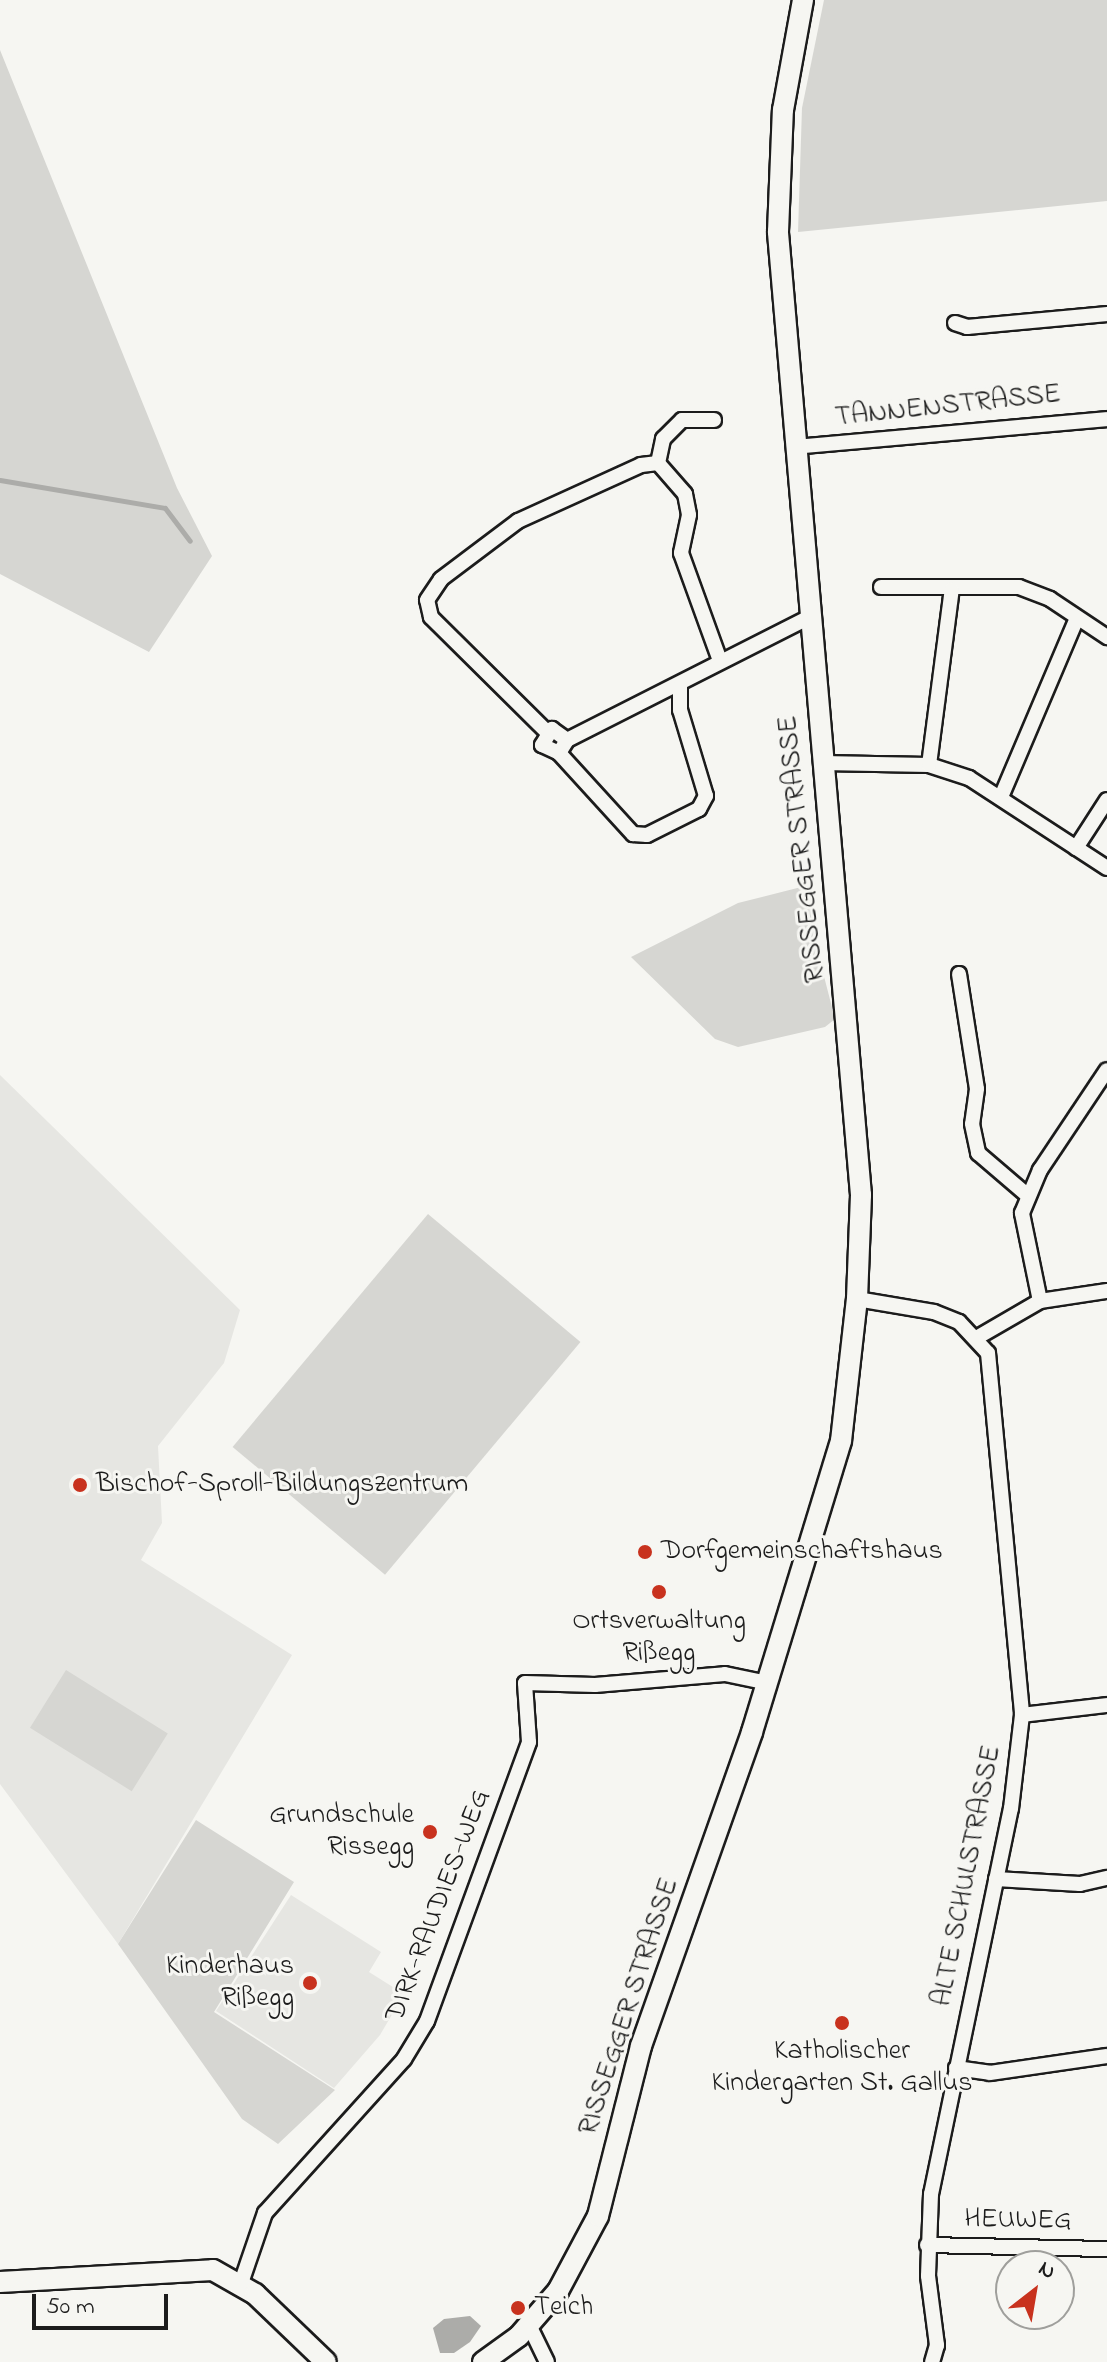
<!DOCTYPE html>
<meta charset="utf-8">
<style>
body{margin:0}
#map{position:relative;width:1107px;height:2362px;overflow:hidden;background:#f6f6f2;font-family:"Indie Flower",sans-serif}
div>[style]{position:absolute}
.built>*{inset:0;background:#e6e6e2}
.green>*{inset:0;background:#d6d6d2;transform-origin:0 0}
.water>*{inset:0;background:#acaca9}
.stream>*{height:5px;margin:-2.5px;padding:0 2.5px;transform-origin:2.5px;border-radius:2.5px;background:#acaca9}
.roads{filter:drop-shadow(2px 0 #1c1c1c) drop-shadow(-2px 0 #1c1c1c) drop-shadow(0 2px #1c1c1c) drop-shadow(0 -2px #1c1c1c)}
.street>*{height:14px;margin:-7px;padding:0 7px;transform-origin:7px;border-radius:7px;background:#f6f6f2}
.secondary>*{height:20px;margin:-10px;padding:0 10px;transform-origin:10px;border-radius:10px;background:#f6f6f2}
.dots>*{width:22px;height:22px;translate:-50% -50%;box-sizing:border-box;border:4px solid #f6f6f2;border-radius:50%}
span{translate:-50% -50%;white-space:nowrap;text-align:center;line-height:1.15;-webkit-text-stroke:6px #f6f6f2;paint-order:stroke}
.street-label{font-size:28px;color:#1c1c1c}
.poi-label{font-size:28px;color:#1c1c1c}
.left{translate:0 -50%;text-align:left}
.right{translate:-100% -50%;text-align:right}
.north{position:absolute;left:995px;top:2250px;width:80px;height:80px;box-sizing:border-box;background:#f6f6f2;border:2px solid #9f9f9c;border-radius:50%;rotate:31deg;font-size:22px;font-weight:700;line-height:32px;text-align:center;color:#1c1c1c}
.north::after{content:'';display:block;margin:auto;width:28px;height:36px;background:#c8321e;clip-path:polygon(50% 0,100% 100%,50% 72%,0 100%)}
.scale{position:absolute;left:32px;top:2294px;width:136px;height:36px;box-sizing:border-box;border:4px solid #1c1c1c;border-top:0;padding-left:10px;font-size:24px;line-height:28px;white-space:nowrap;color:#1c1c1c;-webkit-text-stroke:6px #f6f6f2;paint-order:stroke}
</style>
<div id="map">
<div class="built">
<i style="clip-path:polygon(0 1075px,240px 1310px,224px 1363px,158px 1446px,162px 1523px,141px 1560px,292px 1655px,118px 1944px,0 1784px)"></i>
<i style="clip-path:polygon(291px 1895px,381px 1952px,369px 1972px,404px 1994px,380px 2035px,334px 2088px,216px 2011px)"></i>
</div>
<div class="green">
<i style="clip-path:polygon(824px 0,1107px 0,1107px 201px,798px 232px,802px 108px)"></i>
<i style="clip-path:polygon(0 50px,177px 488px,212px 556px,149px 652px,0 574px)"></i>
<i style="clip-path:polygon(813px 884px,818px 953px,835px 1019px,825px 1027px,738px 1047px,715px 1039px,631px 957px,738px 903px)"></i>
<i style="left:428px;top:1214px;width:199px;height:304px;rotate:40deg"></i>
<i style="left:66px;top:1670px;width:120px;height:68px;rotate:32deg"></i>
<i style="clip-path:polygon(196px 1820px,294px 1882px,214px 2012px,335px 2090px,278px 2144px,242px 2119px,118px 1944px)"></i>
</div>
<div class="water">
<i style="clip-path:polygon(470px 2316px,481px 2326px,470px 2342px,454px 2353px,440px 2353px,433px 2328px,444px 2319px)"></i>
</div>
<div class="stream">
<i style="left:0;top:480px;width:167px;rotate:9.6deg"></i>
<i style="left:165px;top:508px;width:41px;rotate:52.9deg"></i>
</div>
<div class="roads">
<div class="street">
<i style="left:955px;top:323px;width:13px;rotate:18deg"></i>
<i style="left:967px;top:327px;width:141px;rotate:-5.3deg"></i>
<i style="left:794px;top:447px;width:314px;rotate:-5.1deg"></i>
<i style="left:658px;top:463px;width:25px;rotate:-78deg"></i>
<i style="left:663px;top:439px;width:27px;rotate:-45deg"></i>
<i style="left:682px;top:420px;width:32px"></i>
<i style="left:881px;top:587px;width:138px"></i>
<i style="left:1019px;top:587px;width:33px;rotate:21deg"></i>
<i style="left:1050px;top:599px;width:69px;rotate:33.7deg"></i>
<i style="left:546px;top:731px;width:162px;rotate:-135.3deg"></i>
<i style="left:431px;top:617px;width:17px;rotate:-103deg"></i>
<i style="left:427px;top:600px;width:25px;rotate:-56deg"></i>
<i style="left:441px;top:579px;width:96px;rotate:-37deg"></i>
<i style="left:518px;top:521px;width:135px;rotate:-24.5deg"></i>
<i style="left:641px;top:465px;width:17px;rotate:-7deg"></i>
<i style="left:658px;top:463px;width:41px;rotate:48.9deg"></i>
<i style="left:685px;top:494px;width:21px;rotate:79deg"></i>
<i style="left:689px;top:515px;width:39px;rotate:102deg"></i>
<i style="left:681px;top:553px;width:115px;rotate:70.1deg"></i>
<i style="left:567px;top:740px;width:19px;rotate:-144deg"></i>
<i style="left:552px;top:729px;width:19px;rotate:122deg"></i>
<i style="left:542px;top:745px;width:19px;rotate:25deg"></i>
<i style="left:559px;top:753px;width:15px;rotate:-58deg"></i>
<i style="left:567px;top:740px;width:271px;rotate:-26.9deg"></i>
<i style="left:559px;top:753px;width:110px;rotate:47.6deg"></i>
<i style="left:633px;top:834px;width:14px;rotate:4deg"></i>
<i style="left:647px;top:835px;width:58px;rotate:-26.6deg"></i>
<i style="left:699px;top:809px;width:15px;rotate:-62deg"></i>
<i style="left:706px;top:796px;width:90px;rotate:-106.8deg"></i>
<i style="left:680px;top:710px;width:24px;rotate:-90deg"></i>
<i style="left:822px;top:763px;width:107px;rotate:1.1deg"></i>
<i style="left:929px;top:765px;width:42px;rotate:18deg"></i>
<i style="left:969px;top:778px;width:165px;rotate:33.1deg"></i>
<i style="left:929px;top:765px;width:177px;rotate:-82.6deg"></i>
<i style="left:1001px;top:797px;width:194px;rotate:-67deg"></i>
<i style="left:1076px;top:848px;width:57px;rotate:-57.1deg"></i>
<i style="left:959px;top:974px;width:116px;rotate:81.1deg"></i>
<i style="left:977px;top:1089px;width:35px;rotate:98deg"></i>
<i style="left:972px;top:1124px;width:30px;rotate:78deg"></i>
<i style="left:978px;top:1153px;width:65px;rotate:40.6deg"></i>
<i style="left:857px;top:1299px;width:78px;rotate:9.6deg"></i>
<i style="left:934px;top:1312px;width:27px;rotate:22deg"></i>
<i style="left:959px;top:1322px;width:42px;rotate:46.9deg"></i>
<i style="left:988px;top:1353px;width:364px;rotate:84.6deg"></i>
<i style="left:1022px;top:1715px;width:94px;rotate:96.7deg"></i>
<i style="left:1011px;top:1808px;width:394px;rotate:101.7deg"></i>
<i style="left:931px;top:2194px;width:82px;rotate:92.1deg"></i>
<i style="left:928px;top:2276px;width:70px;rotate:82.6deg"></i>
<i style="left:937px;top:2345px;width:18px;rotate:106deg"></i>
<i style="left:1040px;top:1301px;width:90px;rotate:-101.6deg"></i>
<i style="left:1022px;top:1213px;width:47px;rotate:-67.3deg"></i>
<i style="left:1040px;top:1170px;width:120px;rotate:-56.2deg"></i>
<i style="left:978px;top:1337px;width:72px;rotate:-30.1deg"></i>
<i style="left:1040px;top:1301px;width:68px;rotate:-8.5deg"></i>
<i style="left:1022px;top:1715px;width:86px;rotate:-6.7deg"></i>
<i style="left:996px;top:1879px;width:84px;rotate:3.4deg"></i>
<i style="left:1080px;top:1884px;width:28px;rotate:-13deg"></i>
<i style="left:956px;top:2068px;width:34px;rotate:8deg"></i>
<i style="left:990px;top:2073px;width:118px;rotate:-8.3deg"></i>
<i style="left:927px;top:2245px;width:180px;rotate:1.3deg"></i>
<i style="left:241px;top:2283px;width:74px;rotate:-71.1deg"></i>
<i style="left:265px;top:2213px;width:207px;rotate:-47.9deg"></i>
<i style="left:404px;top:2059px;width:44px;rotate:-58.8deg"></i>
<i style="left:427px;top:2021px;width:297px;rotate:-69.9deg"></i>
<i style="left:529px;top:1742px;width:59px;rotate:-93.9deg"></i>
<i style="left:525px;top:1683px;width:70px;rotate:1.6deg"></i>
<i style="left:595px;top:1685px;width:130px;rotate:-4.8deg"></i>
<i style="left:725px;top:1674px;width:44px;rotate:11.8deg"></i>
<i style="left:529px;top:2325px;width:41px;rotate:64.1deg"></i>
</div>
<div class="secondary">
<i style="left:0;top:2282px;width:213px;rotate:-3.2deg"></i>
<i style="left:213px;top:2270px;width:48px;rotate:29.7deg"></i>
<i style="left:255px;top:2294px;width:98px;rotate:43.8deg"></i>
<i style="left:483px;top:2362px;width:44px;rotate:-35.8deg"></i>
<i style="left:519px;top:2336px;width:60px;rotate:-49.1deg"></i>
<i style="left:558px;top:2291px;width:85px;rotate:-61.9deg"></i>
<i style="left:598px;top:2216px;width:175px;rotate:-75.8deg"></i>
<i style="left:641px;top:2046px;width:333px;rotate:-70.5deg"></i>
<i style="left:752px;top:1732px;width:304px;rotate:-73deg"></i>
<i style="left:841px;top:1441px;width:143px;rotate:-83.6deg"></i>
<i style="left:857px;top:1299px;width:104px;rotate:-87.8deg"></i>
<i style="left:861px;top:1195px;width:967px;rotate:-94.93deg"></i>
<i style="left:778px;top:232px;width:122px;rotate:-87.7deg"></i>
<i style="left:783px;top:110px;width:112px;rotate:-79.7deg"></i>
</div>
</div>
<div class="dots">
<i style="left:80px;top:1485px;background:#c8321e"></i>
<i style="left:645px;top:1552px;background:#c8321e"></i>
<i style="left:659px;top:1592px;background:#c8321e"></i>
<i style="left:430px;top:1832px;background:#c8321e"></i>
<i style="left:310px;top:1983px;background:#c8321e"></i>
<i style="left:842px;top:2023px;background:#c8321e"></i>
<i style="left:518px;top:2308px;background:#c8321e"></i>
</div>
<div class="street-label">
<span style="left:948px;top:407px;rotate:-6deg">TANNENSTRASSE</span>
<span style="left:803px;top:849px;rotate:-96deg">RISSEGGER STRASSE</span>
<span style="left:968px;top:1876px;rotate:-79deg">ALTE SCHULSTRASSE</span>
<span style="left:439px;top:1906px;rotate:-69deg">DIRK-RAUDIES-WEG</span>
<span style="left:630px;top:2007px;rotate:-72deg">RISSEGGER STRASSE</span>
<span style="left:1018px;top:2221px;rotate:1deg">HEUWEG</span>
</div>
<div class="poi-label">
<span class="left" style="left:96px;top:1485px">Bischof-Sproll-Bildungszentrum</span>
<span class="left" style="left:661px;top:1552px">Dorfgemeinschaftshaus</span>
<span style="left:659px;top:1638px">Ortsverwaltung<br>Rißegg</span>
<span class="right" style="left:414px;top:1832px">Grundschule<br>Rissegg</span>
<span class="right" style="left:294px;top:1983px">Kinderhaus<br>Rißegg</span>
<span style="left:842px;top:2068px">Katholischer<br>Kindergarten St. Gallus</span>
<span class="left" style="left:534px;top:2308px">Teich</span>
</div>
<div class="north">N</div>
<div class="scale">50 m</div>
</div>
